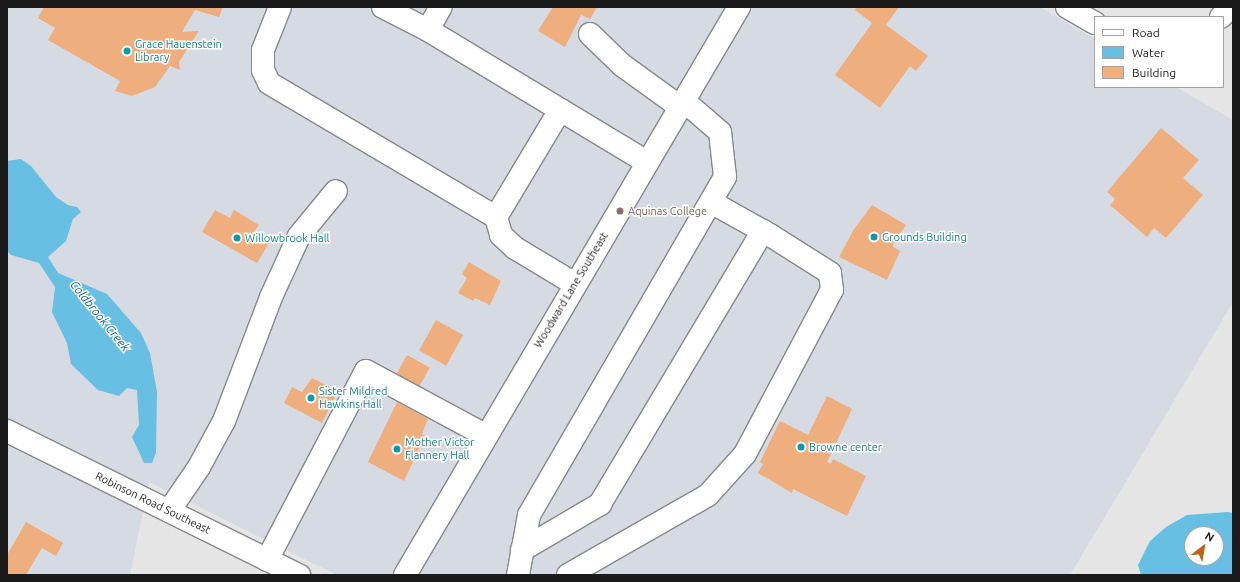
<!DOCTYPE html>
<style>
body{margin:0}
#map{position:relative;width:1240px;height:582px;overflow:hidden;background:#e5e5e6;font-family:Ubuntu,sans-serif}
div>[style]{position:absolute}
.built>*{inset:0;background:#d6dae2}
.water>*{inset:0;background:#67c0e3}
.building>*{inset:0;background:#efae7e;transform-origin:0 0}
.roads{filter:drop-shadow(1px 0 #878889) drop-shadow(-1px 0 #878889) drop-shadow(0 1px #878889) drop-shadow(0 -1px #878889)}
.minor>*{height:22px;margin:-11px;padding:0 11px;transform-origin:11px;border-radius:11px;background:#fff}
.major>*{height:22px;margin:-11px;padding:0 11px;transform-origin:11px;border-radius:11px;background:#fff}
.dots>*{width:11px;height:11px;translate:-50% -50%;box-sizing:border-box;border:2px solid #fff;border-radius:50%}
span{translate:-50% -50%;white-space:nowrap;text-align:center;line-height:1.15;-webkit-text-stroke:3px #fff;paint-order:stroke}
.culture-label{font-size:11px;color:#0d838f}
.left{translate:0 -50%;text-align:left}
.education-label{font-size:11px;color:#785e54}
.street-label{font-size:11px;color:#1a1a1b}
.water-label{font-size:12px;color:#185e77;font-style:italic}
.frame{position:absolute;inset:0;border:8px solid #1a1a1b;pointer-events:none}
.legend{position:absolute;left:1094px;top:16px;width:130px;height:72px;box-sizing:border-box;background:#fff;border:1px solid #a3a3a4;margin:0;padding:5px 7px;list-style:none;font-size:12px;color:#1a1a1b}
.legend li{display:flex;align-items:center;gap:8px;height:20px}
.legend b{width:20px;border:1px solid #a3a3a4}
.north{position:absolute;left:1184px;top:526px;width:40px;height:40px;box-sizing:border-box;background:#fff;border:1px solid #a3a3a4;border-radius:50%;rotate:31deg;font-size:11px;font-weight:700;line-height:16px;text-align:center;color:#1a1a1b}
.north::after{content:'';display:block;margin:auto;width:14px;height:18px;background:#c1621b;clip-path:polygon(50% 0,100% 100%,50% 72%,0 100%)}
</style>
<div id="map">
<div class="built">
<i style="clip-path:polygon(7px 7px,1040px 7px,1095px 39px,1095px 87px,1176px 87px,1233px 120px,1233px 302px,1070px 575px,337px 575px,149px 482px,130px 575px,7px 575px)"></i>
</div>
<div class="water">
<i style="clip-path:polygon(21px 159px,31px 166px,56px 197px,68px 205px,77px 207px,81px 212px,73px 219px,66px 241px,48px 257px,58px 273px,107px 294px,141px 333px,150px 353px,157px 392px,156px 453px,152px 463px,144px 463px,132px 437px,139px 425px,137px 390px,127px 388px,119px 396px,98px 390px,71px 364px,67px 343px,52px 312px,55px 287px,39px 263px,11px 255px,7px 251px,7px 161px)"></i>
<i style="clip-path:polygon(evenodd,1228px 512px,1233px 513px,1233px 575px,1141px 575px,1138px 565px,1150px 541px,1166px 527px,1187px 515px,1228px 512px,1192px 534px,1216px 534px,1216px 558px,1192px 558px,1192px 534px)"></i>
</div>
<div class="building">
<i style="clip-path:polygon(44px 7px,223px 7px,219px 17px,195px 10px,182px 32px,199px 31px,179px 62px,180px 70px,170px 66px,155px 87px,132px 96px,115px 91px,120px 81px,48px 40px,55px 28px,38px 18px)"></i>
<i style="clip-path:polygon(553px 7px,597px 7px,590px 19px,581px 15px,565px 47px,538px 31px)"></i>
<i style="clip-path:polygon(857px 7px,899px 7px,886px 25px,928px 56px,916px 71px,910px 66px,880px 108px,835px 75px,872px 23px,855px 10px)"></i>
<i style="clip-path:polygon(1161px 128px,1199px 160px,1183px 178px,1203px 195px,1166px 238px,1154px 228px,1147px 237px,1110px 205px,1115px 199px,1107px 192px)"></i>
<i style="clip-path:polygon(872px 205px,906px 225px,892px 246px,900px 251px,887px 280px,839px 257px,854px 229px)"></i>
<i style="clip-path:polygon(215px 210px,230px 218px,234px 210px,259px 225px,253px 233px,269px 243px,257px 263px,202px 232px)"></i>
<i style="clip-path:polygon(469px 262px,501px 281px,490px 305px,475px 298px,473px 301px,458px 293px,467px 278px,462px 274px)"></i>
<i style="left:436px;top:320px;width:31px;height:35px;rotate:29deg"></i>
<i style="left:407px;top:355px;width:26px;height:23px;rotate:29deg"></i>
<i style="clip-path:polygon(312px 378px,338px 391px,322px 423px,284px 403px,292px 387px,302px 392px)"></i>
<i style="clip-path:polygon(827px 396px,852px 409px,827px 462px,831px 464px,833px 459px,866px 476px,847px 516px,793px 489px,792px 493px,758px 473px,763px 464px,760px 462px,780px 421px,808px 435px)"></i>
<i style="clip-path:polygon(397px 402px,428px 419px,422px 434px,425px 436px,404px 481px,368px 462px)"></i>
<i style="clip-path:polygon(26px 522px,63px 543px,56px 556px,42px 548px,26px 575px,7px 575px,7px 555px)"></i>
</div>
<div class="roads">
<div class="minor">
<i style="left:280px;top:7px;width:46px;rotate:111.6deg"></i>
<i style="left:263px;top:50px;width:20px;rotate:90deg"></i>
<i style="left:263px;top:70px;width:14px;rotate:65deg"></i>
<i style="left:269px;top:83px;width:264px;rotate:30.6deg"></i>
<i style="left:496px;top:217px;width:19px;rotate:74deg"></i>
<i style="left:501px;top:235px;width:19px;rotate:43deg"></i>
<i style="left:515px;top:248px;width:70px;rotate:31deg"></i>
<i style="left:383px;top:7px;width:51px;rotate:27.1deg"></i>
<i style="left:428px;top:30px;width:256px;rotate:31.1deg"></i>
<i style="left:1067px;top:7px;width:32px;rotate:30deg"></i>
<i style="left:1221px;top:17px;width:13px;rotate:-48deg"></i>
<i style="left:428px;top:30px;width:26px;rotate:-61deg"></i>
<i style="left:590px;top:34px;width:45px;rotate:44.1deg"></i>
<i style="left:622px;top:65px;width:72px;rotate:35.9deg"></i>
<i style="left:496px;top:217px;width:125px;rotate:-59.1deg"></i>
<i style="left:169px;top:511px;width:53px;rotate:-55.7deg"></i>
<i style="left:199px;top:467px;width:52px;rotate:-61.5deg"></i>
<i style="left:224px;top:421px;width:133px;rotate:-69.2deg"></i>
<i style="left:271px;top:297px;width:67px;rotate:-65.3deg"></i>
<i style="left:299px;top:236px;width:58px;rotate:-50.6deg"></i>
<i style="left:522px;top:550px;width:91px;rotate:-30.5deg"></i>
<i style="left:600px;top:504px;width:318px;rotate:-59.2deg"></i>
<i style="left:267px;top:560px;width:213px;rotate:-62.4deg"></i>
<i style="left:366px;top:371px;width:135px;rotate:28.3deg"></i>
<i style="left:405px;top:575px;width:659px;rotate:-59.54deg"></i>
<i style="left:518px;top:575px;width:61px;rotate:-79.6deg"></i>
<i style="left:529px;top:515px;width:391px;rotate:-59.9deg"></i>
<i style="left:725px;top:177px;width:45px;rotate:-96.3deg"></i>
<i style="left:720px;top:132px;width:48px;rotate:-139.3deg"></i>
<i style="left:568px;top:575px;width:161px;rotate:-29.7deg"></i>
<i style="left:708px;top:495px;width:55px;rotate:-47.9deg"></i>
<i style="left:745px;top:454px;width:186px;rotate:-62.1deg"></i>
<i style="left:832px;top:290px;width:17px;rotate:-97deg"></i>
<i style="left:830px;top:273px;width:71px;rotate:-147.7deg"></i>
<i style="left:770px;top:235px;width:68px;rotate:-150.8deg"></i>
</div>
<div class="major">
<i style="left:7px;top:431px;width:326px;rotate:26.3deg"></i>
</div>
</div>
<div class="dots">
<i style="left:127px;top:51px;background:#0f9aa8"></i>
<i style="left:620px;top:211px;background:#8d6e63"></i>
<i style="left:874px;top:237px;background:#0f9aa8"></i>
<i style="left:237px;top:238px;background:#0f9aa8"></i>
<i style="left:311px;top:398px;background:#0f9aa8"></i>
<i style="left:801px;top:447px;background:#0f9aa8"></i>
<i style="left:397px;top:449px;background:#0f9aa8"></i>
</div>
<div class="culture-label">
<span class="left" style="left:135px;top:51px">Grace Hauenstein<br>Library</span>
<span class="left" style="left:882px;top:237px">Grounds Building</span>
<span class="left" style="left:245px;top:238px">Willowbrook Hall</span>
<span class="left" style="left:319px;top:398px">Sister Mildred<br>Hawkins Hall</span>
<span class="left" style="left:405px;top:449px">Mother Victor<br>Flannery Hall</span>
<span class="left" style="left:809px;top:447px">Browne center</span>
</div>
<div class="education-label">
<span class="left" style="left:628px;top:211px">Aquinas College</span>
</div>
<div class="street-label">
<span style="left:571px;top:290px;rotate:-59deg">Woodward Lane Southeast</span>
<span style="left:153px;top:503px;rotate:26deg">Robinson Road Southeast</span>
</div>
<div class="water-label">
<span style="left:100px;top:316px;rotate:51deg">Coldbrook Creek</span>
</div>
<div class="frame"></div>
<ul class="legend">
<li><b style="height:5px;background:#fff"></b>Road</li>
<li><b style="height:11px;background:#67c0e3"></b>Water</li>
<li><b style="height:11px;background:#efae7e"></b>Building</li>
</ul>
<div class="north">N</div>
</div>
